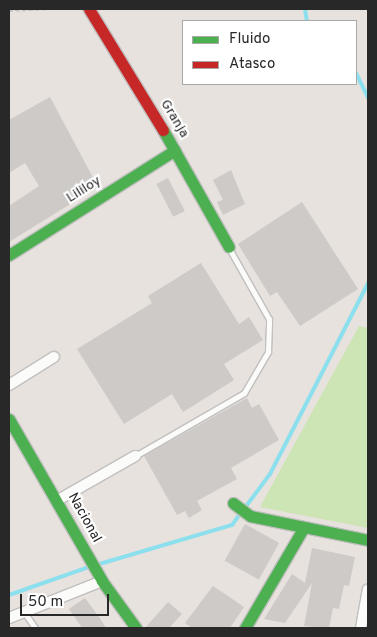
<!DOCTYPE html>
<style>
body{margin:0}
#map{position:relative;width:377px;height:637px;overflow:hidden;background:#e7e2dd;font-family:Overpass,sans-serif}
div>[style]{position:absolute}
.green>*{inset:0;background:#cde4b4}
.stream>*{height:4px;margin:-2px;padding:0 2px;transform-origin:2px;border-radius:2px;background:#8cdfed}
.building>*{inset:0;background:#cdcac7;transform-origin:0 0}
.path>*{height:2px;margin-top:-1px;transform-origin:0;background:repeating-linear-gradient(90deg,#c3c2c2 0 4px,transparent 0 6.5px)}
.roads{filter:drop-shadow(1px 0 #c0bfbf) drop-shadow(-1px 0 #c0bfbf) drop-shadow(0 1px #c0bfbf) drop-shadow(0 -1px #c0bfbf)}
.lane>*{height:5px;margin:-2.5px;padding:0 2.5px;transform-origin:2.5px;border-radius:2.5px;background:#fbfbfa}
.street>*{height:10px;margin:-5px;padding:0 5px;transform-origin:5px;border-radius:5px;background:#fbfbfa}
.fast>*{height:11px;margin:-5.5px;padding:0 5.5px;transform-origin:5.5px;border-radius:5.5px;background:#4caf50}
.jam>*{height:11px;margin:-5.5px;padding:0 5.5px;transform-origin:5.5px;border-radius:5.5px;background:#c62828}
span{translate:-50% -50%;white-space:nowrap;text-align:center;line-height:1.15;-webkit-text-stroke:4.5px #fff;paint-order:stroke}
.street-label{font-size:14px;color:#282828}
.frame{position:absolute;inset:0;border:10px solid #282828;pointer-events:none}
.legend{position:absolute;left:182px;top:20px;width:175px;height:65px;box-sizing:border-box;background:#fff;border:1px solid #a9a9a9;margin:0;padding:6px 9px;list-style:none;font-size:15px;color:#282828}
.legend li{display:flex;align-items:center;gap:10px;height:25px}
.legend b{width:25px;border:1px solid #a9a9a9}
.scale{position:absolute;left:20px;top:594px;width:89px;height:22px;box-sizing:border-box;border:2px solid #282828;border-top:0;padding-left:6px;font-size:15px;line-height:18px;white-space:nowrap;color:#282828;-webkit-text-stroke:4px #fff;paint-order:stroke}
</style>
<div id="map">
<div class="green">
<i style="clip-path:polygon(359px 326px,368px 328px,368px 528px,260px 507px)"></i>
</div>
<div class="stream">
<i style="left:305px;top:9px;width:12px;rotate:81deg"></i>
<i style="left:356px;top:73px;width:28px;rotate:64deg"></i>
<i style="left:244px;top:509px;width:44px;rotate:-53.4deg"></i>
<i style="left:270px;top:474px;width:215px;rotate:-62.8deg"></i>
<i style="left:96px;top:565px;width:142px;rotate:-16.4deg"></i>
<i style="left:232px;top:525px;width:14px;rotate:-54deg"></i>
<i style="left:9px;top:595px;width:85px;rotate:-19.3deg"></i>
</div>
<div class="building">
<i style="clip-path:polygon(50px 97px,98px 187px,9px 242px,9px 206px,39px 186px,25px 163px,9px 173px,9px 120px)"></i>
<i style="clip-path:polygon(231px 170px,245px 204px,223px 215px,217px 202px,223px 200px,213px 180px)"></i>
<i style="left:168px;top:178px;width:37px;height:13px;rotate:63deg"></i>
<i style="clip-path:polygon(302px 202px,358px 289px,300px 326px,277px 292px,270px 296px,238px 244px)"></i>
<i style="clip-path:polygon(201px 263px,239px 324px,249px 317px,263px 340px,224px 364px,234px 380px,183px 412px,172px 394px,124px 424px,77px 349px,152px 303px,148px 296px)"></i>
<i style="clip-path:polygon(247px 398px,252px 408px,259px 404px,279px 440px,231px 468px,237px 479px,197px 501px,202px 510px,189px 518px,185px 511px,177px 515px,144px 456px)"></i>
<i style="left:245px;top:524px;width:39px;height:42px;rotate:29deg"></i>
<i style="clip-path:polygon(312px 548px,355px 557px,349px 586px,344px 585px,339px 609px,333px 608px,329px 628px,304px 626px,312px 583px,285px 623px,264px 619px,292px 574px,305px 583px)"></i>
<i style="clip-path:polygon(213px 586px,244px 607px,230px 628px,192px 628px,185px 623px)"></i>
<i style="clip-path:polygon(85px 598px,99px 617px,106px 628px,82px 628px,69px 609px)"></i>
<i style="clip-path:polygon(168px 602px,182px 614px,169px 628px,145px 628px)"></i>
</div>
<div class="path">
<i style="left:9px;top:11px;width:43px;rotate:-2.7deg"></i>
</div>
<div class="roads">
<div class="lane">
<i style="left:135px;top:456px;width:126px;rotate:-30deg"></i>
<i style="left:244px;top:393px;width:48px;rotate:-59.7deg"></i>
<i style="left:268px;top:352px;width:33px;rotate:-88deg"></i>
<i style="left:269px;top:319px;width:79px;rotate:-119.5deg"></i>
<i style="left:24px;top:612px;width:19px;rotate:55deg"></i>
</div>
<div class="street">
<i style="left:9px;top:385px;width:53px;rotate:-31.9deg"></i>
<i style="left:58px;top:500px;width:89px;rotate:-29.7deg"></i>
<i style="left:9px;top:618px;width:100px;rotate:-21.7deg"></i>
<i style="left:361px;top:628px;width:39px;rotate:-80deg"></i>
</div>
<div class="fast">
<i style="left:163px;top:130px;width:134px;rotate:60.6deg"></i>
<i style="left:9px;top:255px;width:196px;rotate:-32.3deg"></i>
<i style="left:9px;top:419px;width:187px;rotate:60.1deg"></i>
<i style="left:102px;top:581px;width:58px;rotate:54.1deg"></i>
<i style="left:233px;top:503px;width:21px;rotate:37deg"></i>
<i style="left:250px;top:516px;width:120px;rotate:11.5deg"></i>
<i style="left:245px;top:628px;width:117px;rotate:-59.7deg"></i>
</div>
<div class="jam">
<i style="left:89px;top:9px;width:142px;rotate:58.6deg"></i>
</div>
</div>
<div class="street-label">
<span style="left:174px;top:119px;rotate:59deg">Granja</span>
<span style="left:84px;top:190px;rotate:-32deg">Lililoy</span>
<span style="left:84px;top:518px;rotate:61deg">Nacional</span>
</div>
<div class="frame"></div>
<ul class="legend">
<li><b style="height:6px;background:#4caf50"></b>Fluido</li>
<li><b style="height:6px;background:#c62828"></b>Atasco</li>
</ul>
<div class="scale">50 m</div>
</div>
